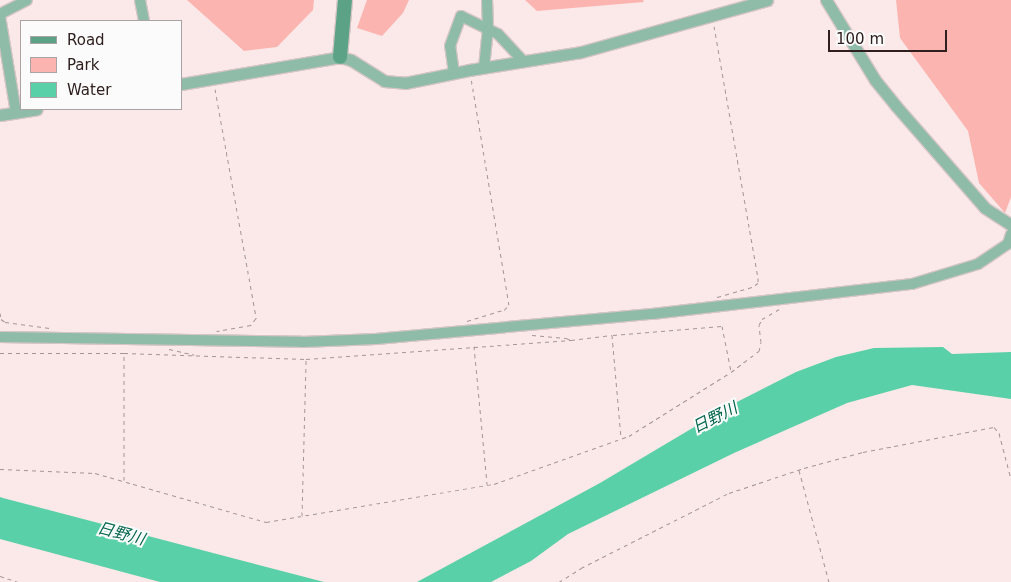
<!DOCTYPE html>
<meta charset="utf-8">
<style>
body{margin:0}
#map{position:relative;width:1011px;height:582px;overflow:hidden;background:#fae9e8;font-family:"DejaVu Sans","Noto Sans JP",sans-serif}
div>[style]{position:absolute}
.green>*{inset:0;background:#fcb4b0}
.water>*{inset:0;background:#5ad0a8}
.path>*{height:1px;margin-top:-0.5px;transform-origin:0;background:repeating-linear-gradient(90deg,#a49493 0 4px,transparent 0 8px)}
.roads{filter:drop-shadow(1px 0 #d5c5c4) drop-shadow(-1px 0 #d5c5c4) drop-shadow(0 1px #d5c5c4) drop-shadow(0 -1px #d5c5c4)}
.minor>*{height:10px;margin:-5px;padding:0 5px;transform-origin:5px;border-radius:5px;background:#8ebca9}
.tertiary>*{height:11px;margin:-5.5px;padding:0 5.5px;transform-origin:5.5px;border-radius:5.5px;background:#8ebca9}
.secondary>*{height:14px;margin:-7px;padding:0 7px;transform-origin:7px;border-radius:7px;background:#5ba287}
span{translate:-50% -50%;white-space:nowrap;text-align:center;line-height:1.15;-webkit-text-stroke:4px #fbfbfb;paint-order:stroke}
.water-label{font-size:16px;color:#02664c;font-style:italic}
.legend{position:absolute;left:20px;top:20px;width:162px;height:90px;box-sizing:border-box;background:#fbfbfb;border:1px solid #a9a3a3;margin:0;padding:6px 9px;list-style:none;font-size:15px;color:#2f201f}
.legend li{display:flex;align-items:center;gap:10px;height:25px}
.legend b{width:25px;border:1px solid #a9a3a3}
.scale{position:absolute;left:828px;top:30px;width:119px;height:22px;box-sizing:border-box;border:2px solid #2f201f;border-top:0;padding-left:6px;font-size:15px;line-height:18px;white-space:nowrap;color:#2f201f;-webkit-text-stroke:4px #fbfbfb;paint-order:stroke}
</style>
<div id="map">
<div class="green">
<i style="clip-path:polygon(187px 0,314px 0,313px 10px,277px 47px,244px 51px)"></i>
<i style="clip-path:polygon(367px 0,409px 0,403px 13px,382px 36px,357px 28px)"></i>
<i style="clip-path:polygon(525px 0,643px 0,644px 2px,537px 11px)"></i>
<i style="clip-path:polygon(896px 0,1011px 0,1011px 197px,1005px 213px,979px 183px,968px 131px,900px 38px)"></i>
</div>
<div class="water">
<i style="clip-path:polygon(943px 347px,952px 354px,1011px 352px,1011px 399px,912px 385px,847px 403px,734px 453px,568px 534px,531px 561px,491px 582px,417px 582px,600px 483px,733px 404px,796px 372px,836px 357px,874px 348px)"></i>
<i style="clip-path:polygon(0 497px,3px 498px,324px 582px,160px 582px,0 539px)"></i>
</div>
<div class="path">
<i style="left:714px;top:26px;width:256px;rotate:80.1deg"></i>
<i style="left:758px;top:278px;width:5px;rotate:90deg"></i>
<i style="left:758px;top:283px;width:7px;rotate:146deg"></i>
<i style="left:752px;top:287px;width:37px;rotate:164deg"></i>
<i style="left:215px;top:89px;width:233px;rotate:79.8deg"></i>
<i style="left:256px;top:318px;width:9px;rotate:126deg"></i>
<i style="left:251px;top:325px;width:35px;rotate:170deg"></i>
<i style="left:0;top:313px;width:6px;rotate:81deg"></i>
<i style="left:1px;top:319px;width:5px;rotate:37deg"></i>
<i style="left:5px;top:322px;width:45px;rotate:7.6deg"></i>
<i style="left:467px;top:321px;width:39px;rotate:-17deg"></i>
<i style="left:504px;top:310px;width:7px;rotate:-45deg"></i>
<i style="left:509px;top:305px;width:229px;rotate:-99.5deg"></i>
<i style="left:532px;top:335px;width:34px;rotate:5deg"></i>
<i style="left:566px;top:338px;width:5px;rotate:22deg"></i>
<i style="left:571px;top:340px;width:41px;rotate:-7deg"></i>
<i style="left:612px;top:335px;width:102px;rotate:85deg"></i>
<i style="left:613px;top:335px;width:109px;rotate:-4.7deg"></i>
<i style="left:722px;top:326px;width:46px;rotate:78.7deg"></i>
<i style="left:474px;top:346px;width:139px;rotate:84.6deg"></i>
<i style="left:169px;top:349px;width:26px;rotate:13deg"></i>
<i style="left:0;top:353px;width:124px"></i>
<i style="left:124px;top:353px;width:182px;rotate:1.9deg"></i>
<i style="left:306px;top:359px;width:266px;rotate:-4.1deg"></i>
<i style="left:0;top:469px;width:95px;rotate:2.4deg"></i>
<i style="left:95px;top:473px;width:178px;rotate:16deg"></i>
<i style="left:266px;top:522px;width:231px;rotate:-9.5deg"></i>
<i style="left:494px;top:484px;width:143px;rotate:-19.6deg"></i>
<i style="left:629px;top:436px;width:120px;rotate:-32.1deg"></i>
<i style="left:731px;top:372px;width:35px;rotate:-37deg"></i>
<i style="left:759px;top:351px;width:9px;rotate:-77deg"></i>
<i style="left:761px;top:342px;width:17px;rotate:-97deg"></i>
<i style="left:759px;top:325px;width:7px;rotate:-63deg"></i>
<i style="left:762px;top:319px;width:20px;rotate:-30deg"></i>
<i style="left:799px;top:470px;width:116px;rotate:75deg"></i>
<i style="left:124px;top:480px;width:126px;rotate:-90deg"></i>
<i style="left:302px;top:516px;width:156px;rotate:-88.5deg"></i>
<i style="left:0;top:576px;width:19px;rotate:18deg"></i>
<i style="left:559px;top:582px;width:26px;rotate:-32deg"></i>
<i style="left:581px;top:568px;width:166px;rotate:-26.9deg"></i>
<i style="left:729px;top:493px;width:79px;rotate:-18.4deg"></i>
<i style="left:804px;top:468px;width:61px;rotate:-15.2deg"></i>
<i style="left:863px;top:452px;width:133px;rotate:-10.8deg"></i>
<i style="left:994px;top:427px;width:8px;rotate:50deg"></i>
<i style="left:999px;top:433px;width:48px;rotate:75.4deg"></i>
</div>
<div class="roads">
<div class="minor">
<i style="left:140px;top:0;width:21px;rotate:79deg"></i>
<i style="left:0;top:14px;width:30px;rotate:-27deg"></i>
<i style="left:0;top:16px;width:98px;rotate:80.6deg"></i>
<i style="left:484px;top:68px;width:40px;rotate:-84.3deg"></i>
<i style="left:488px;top:28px;width:28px;rotate:-92deg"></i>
<i style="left:454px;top:73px;width:27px;rotate:-98deg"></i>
<i style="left:450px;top:46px;width:32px;rotate:-70deg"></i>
<i style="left:461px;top:16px;width:41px;rotate:25.9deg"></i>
<i style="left:498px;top:34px;width:38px;rotate:47deg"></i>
<i style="left:0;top:337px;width:302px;rotate:0.9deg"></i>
<i style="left:302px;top:342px;width:74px;rotate:-2.3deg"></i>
<i style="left:376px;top:339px;width:277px;rotate:-5.2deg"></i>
<i style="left:652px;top:314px;width:262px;rotate:-6.6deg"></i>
<i style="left:912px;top:284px;width:69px;rotate:-16.9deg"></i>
<i style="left:978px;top:264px;width:36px;rotate:-34deg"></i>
<i style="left:1008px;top:244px;width:10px;rotate:-73deg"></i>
</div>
<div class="tertiary">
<i style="left:826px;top:0;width:94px;rotate:58.5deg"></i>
<i style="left:875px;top:80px;width:33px;rotate:51deg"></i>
<i style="left:896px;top:106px;width:135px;rotate:48.9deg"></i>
<i style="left:985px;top:208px;width:31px;rotate:33deg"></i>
<i style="left:181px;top:84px;width:161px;rotate:-9.6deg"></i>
<i style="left:340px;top:57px;width:11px;rotate:15deg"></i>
<i style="left:351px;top:60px;width:39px;rotate:32deg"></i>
<i style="left:384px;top:81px;width:21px;rotate:5deg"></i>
<i style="left:405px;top:83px;width:65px;rotate:-11.5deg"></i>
<i style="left:469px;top:70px;width:113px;rotate:-9.1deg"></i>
<i style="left:581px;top:52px;width:193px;rotate:-15.6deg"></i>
<i style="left:0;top:115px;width:37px;rotate:-9deg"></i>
</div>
<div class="secondary">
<i style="left:340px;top:57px;width:57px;rotate:-85deg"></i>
</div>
</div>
<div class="water-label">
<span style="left:715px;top:418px;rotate:-27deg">日野川</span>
<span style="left:121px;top:534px;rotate:15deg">日野川</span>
</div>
<ul class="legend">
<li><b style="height:6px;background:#5ba287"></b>Road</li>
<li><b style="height:14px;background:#fcb4b0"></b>Park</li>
<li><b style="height:14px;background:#5ad0a8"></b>Water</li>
</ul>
<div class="scale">100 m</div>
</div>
